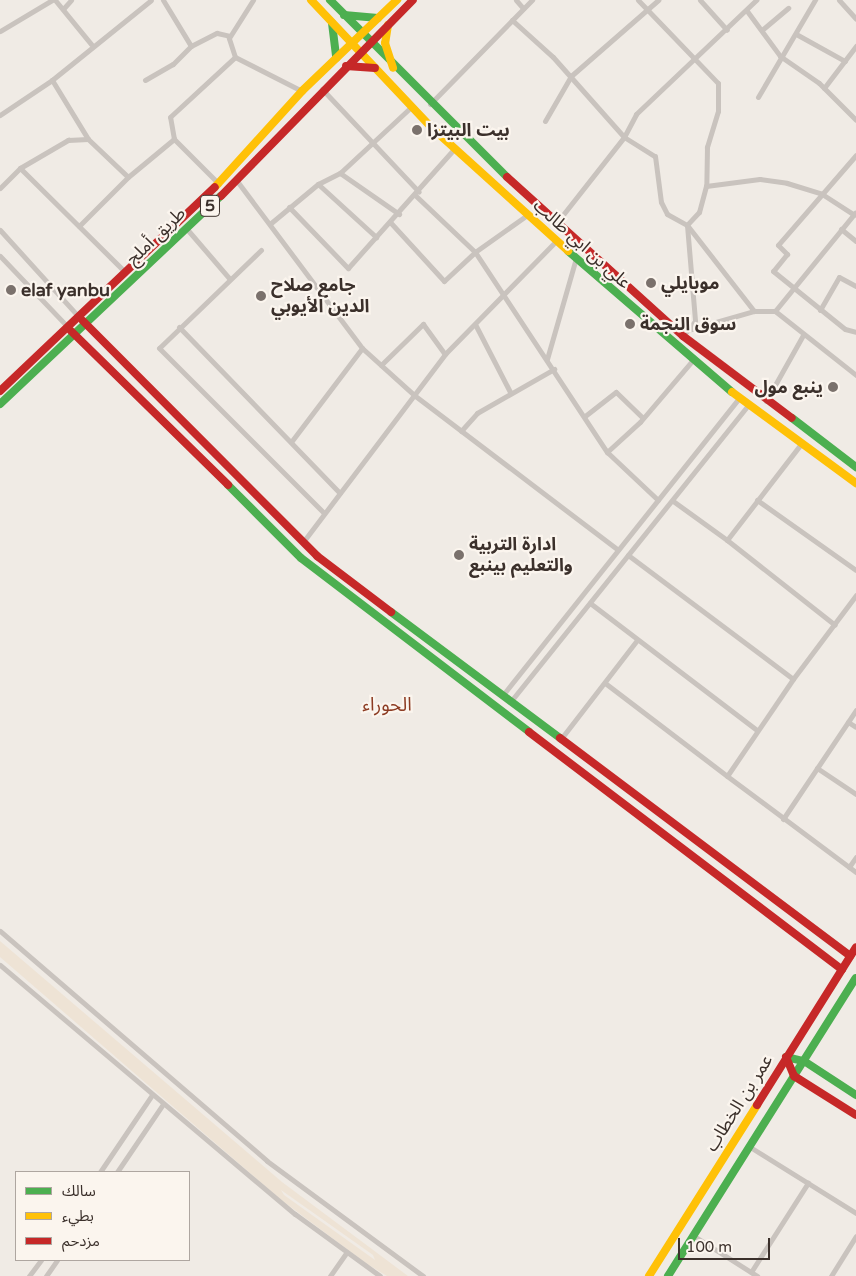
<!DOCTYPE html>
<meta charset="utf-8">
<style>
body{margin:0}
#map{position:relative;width:856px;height:1276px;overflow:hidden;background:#f0ebe5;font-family:"Varela Round","Noto Sans Arabic",sans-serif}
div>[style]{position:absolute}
.plaza>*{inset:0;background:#eee3d5}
.street>*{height:5px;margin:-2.5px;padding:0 2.5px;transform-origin:2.5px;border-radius:2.5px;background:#c9c3be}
.fast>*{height:8px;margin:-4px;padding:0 4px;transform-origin:4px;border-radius:4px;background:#4caf50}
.slow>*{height:8px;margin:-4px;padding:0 4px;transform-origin:4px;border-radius:4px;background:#ffc107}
.jam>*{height:8px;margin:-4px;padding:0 4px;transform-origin:4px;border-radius:4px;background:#c62828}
.dots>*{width:14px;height:14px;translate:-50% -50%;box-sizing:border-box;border:2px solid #fbf5ee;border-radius:50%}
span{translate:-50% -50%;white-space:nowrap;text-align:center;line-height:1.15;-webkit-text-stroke:4.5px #fbf5ee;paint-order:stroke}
.shield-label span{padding:1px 4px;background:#fbf5ee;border:1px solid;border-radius:4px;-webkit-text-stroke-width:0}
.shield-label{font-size:16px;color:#3b302b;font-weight:700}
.poi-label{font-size:18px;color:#3b302b;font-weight:700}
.left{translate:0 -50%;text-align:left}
.right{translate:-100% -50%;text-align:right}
.street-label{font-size:18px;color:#3b302b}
.neighbourhood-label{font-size:19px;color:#8c3b22}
.legend{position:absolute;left:15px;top:1171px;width:175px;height:90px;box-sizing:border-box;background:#fbf5ee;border:1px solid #aea6a0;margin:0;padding:6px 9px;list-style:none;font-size:15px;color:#3b302b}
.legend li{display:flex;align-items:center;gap:10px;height:25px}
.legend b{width:25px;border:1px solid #aea6a0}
.scale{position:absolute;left:678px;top:1238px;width:92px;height:22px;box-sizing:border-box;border:2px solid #3b302b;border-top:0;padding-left:6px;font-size:15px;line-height:18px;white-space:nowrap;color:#3b302b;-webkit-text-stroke:4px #fbf5ee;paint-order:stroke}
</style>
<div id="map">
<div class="plaza">
<i style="clip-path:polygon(evenodd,0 941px,282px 1182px,408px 1276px,387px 1276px,367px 1264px,280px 1199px,0 957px,0 941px,281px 1190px,373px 1255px,375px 1260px,284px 1195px,281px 1190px)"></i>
</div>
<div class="street">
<i style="left:55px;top:0;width:57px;rotate:50.7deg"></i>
<i style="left:163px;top:0;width:54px;rotate:58.7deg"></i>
<i style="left:516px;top:0;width:11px;rotate:49deg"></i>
<i style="left:638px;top:0;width:115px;rotate:46.1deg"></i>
<i style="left:718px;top:83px;width:28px;rotate:90deg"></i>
<i style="left:718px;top:111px;width:38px;rotate:107deg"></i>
<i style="left:707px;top:147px;width:39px;rotate:91deg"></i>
<i style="left:706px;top:186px;width:27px;rotate:105deg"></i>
<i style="left:699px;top:212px;width:18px;rotate:133deg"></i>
<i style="left:687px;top:225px;width:109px;rotate:52.1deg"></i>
<i style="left:754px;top:311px;width:21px"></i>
<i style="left:775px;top:311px;width:103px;rotate:38.3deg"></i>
<i style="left:700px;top:0;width:40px;rotate:48deg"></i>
<i style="left:839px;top:0;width:25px;rotate:48deg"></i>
<i style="left:63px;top:9px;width:12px;rotate:-48deg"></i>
<i style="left:747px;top:11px;width:56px;rotate:53.7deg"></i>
<i style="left:780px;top:56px;width:47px;rotate:34.7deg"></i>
<i style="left:819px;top:83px;width:52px;rotate:45deg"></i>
<i style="left:512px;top:20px;width:55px;rotate:42.1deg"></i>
<i style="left:553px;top:57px;width:107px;rotate:48.4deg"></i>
<i style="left:624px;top:137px;width:36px;rotate:32deg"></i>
<i style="left:655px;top:156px;width:46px;rotate:82.6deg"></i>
<i style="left:661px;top:202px;width:13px;rotate:63deg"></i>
<i style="left:667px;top:214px;width:23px;rotate:29deg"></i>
<i style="left:687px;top:225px;width:96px;rotate:85.2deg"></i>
<i style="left:695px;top:321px;width:19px;rotate:129deg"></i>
<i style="left:763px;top:29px;width:33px;rotate:-40deg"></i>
<i style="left:0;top:31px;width:61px;rotate:-30.8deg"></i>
<i style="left:796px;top:34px;width:56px;rotate:28.9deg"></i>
<i style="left:235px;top:57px;width:75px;rotate:26.9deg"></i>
<i style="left:52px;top:80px;width:69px;rotate:58.6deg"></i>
<i style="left:145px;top:80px;width:32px;rotate:-30deg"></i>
<i style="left:173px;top:64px;width:25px;rotate:-45deg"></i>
<i style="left:191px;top:46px;width:29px;rotate:-27deg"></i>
<i style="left:217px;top:33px;width:13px;rotate:13deg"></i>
<i style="left:824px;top:88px;width:53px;rotate:-52.7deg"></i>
<i style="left:322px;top:89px;width:141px;rotate:46.7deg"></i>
<i style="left:758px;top:97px;width:113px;rotate:-59.6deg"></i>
<i style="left:430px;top:104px;width:146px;rotate:-45.6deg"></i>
<i style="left:0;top:115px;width:63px;rotate:-33.9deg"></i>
<i style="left:52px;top:80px;width:127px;rotate:-38.9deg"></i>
<i style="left:545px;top:121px;width:52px;rotate:-60deg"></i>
<i style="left:571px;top:76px;width:116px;rotate:-41.1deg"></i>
<i style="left:856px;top:155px;width:119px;rotate:130.9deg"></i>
<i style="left:778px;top:245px;width:13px;rotate:45deg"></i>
<i style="left:787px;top:254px;width:22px;rotate:129deg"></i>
<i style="left:773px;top:271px;width:92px;rotate:38.9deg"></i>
<i style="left:845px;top:329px;width:11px;rotate:15deg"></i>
<i style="left:20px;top:168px;width:148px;rotate:44.7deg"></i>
<i style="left:340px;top:173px;width:72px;rotate:34.8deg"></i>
<i style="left:237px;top:181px;width:209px;rotate:53.2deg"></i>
<i style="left:362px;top:348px;width:70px;rotate:42.1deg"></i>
<i style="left:414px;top:395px;width:256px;rotate:37.2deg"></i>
<i style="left:219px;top:184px;width:64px;rotate:-135deg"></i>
<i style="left:174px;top:139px;width:22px;rotate:-100deg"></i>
<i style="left:170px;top:117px;width:88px;rotate:-42.7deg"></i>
<i style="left:235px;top:57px;width:20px;rotate:-108deg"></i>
<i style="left:229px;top:38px;width:45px;rotate:-57.7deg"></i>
<i style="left:318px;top:184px;width:79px;rotate:42.4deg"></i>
<i style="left:706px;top:186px;width:54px;rotate:-7.4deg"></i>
<i style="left:760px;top:179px;width:27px;rotate:8deg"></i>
<i style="left:787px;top:183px;width:37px;rotate:17deg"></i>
<i style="left:822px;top:194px;width:38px;rotate:33deg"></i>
<i style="left:0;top:188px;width:28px;rotate:-45deg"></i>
<i style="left:20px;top:168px;width:56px;rotate:-30.3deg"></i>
<i style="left:68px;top:140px;width:20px;rotate:-3deg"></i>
<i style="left:88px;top:139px;width:55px;rotate:43.5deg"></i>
<i style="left:416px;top:196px;width:81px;rotate:43.5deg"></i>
<i style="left:475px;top:252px;width:240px;rotate:56.6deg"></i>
<i style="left:607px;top:452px;width:70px;rotate:43.3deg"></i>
<i style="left:289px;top:207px;width:85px;rotate:46deg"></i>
<i style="left:348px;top:268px;width:159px;rotate:-48.3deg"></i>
<i style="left:558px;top:221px;width:107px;rotate:-51.8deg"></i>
<i style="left:624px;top:137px;width:26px;rotate:-62deg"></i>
<i style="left:636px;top:114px;width:166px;rotate:-43.5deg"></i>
<i style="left:390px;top:222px;width:80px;rotate:47.5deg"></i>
<i style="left:444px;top:281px;width:42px;rotate:-43.1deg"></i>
<i style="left:475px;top:252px;width:64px;rotate:-35.4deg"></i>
<i style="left:271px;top:223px;width:61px;rotate:-39.7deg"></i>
<i style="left:318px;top:184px;width:25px;rotate:-27deg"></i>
<i style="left:340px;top:173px;width:97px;rotate:-42.9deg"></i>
<i style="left:79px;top:226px;width:69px;rotate:-45deg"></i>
<i style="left:128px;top:177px;width:60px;rotate:-39.6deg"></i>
<i style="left:186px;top:228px;width:66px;rotate:49.3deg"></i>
<i style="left:841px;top:229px;width:19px;rotate:39deg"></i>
<i style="left:0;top:230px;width:116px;rotate:47.8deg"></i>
<i style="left:261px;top:250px;width:141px;rotate:136.1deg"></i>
<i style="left:159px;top:348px;width:233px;rotate:45deg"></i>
<i style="left:0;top:256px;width:97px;rotate:46.3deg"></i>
<i style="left:820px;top:310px;width:38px;rotate:-60deg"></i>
<i style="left:839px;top:277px;width:19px;rotate:28deg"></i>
<i style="left:775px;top:311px;width:127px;rotate:-50.8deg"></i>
<i style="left:476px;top:326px;width:74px;rotate:62.7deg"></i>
<i style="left:179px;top:327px;width:231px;rotate:45.9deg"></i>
<i style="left:688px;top:330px;width:69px;rotate:-16.1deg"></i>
<i style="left:547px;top:359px;width:105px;rotate:-74deg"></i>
<i style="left:381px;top:365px;width:59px;rotate:-44.3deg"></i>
<i style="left:423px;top:324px;width:37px;rotate:54deg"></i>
<i style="left:766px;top:401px;width:76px;rotate:-60.7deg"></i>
<i style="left:585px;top:416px;width:39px;rotate:-38deg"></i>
<i style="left:616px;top:392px;width:37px;rotate:44deg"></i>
<i style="left:461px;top:431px;width:24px;rotate:-48deg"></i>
<i style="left:477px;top:413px;width:89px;rotate:-29.7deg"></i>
<i style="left:291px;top:442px;width:118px;rotate:-52.9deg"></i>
<i style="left:607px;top:452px;width:45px;rotate:-42.3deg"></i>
<i style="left:640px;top:422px;width:80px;rotate:-49.6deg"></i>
<i style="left:757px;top:500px;width:121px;rotate:35.3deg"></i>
<i style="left:673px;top:501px;width:67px;rotate:35.8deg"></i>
<i style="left:727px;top:540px;width:121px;rotate:-52.4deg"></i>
<i style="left:727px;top:540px;width:137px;rotate:38.2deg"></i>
<i style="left:303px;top:542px;width:236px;rotate:-52.9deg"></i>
<i style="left:445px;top:354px;width:158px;rotate:-45.5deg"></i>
<i style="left:628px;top:555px;width:206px;rotate:36.9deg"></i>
<i style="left:793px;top:679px;width:105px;rotate:-53.1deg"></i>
<i style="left:590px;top:603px;width:210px;rotate:37.3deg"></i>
<i style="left:793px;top:679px;width:117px;rotate:124.2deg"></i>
<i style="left:727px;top:776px;width:161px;rotate:36.7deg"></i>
<i style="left:605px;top:683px;width:153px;rotate:37.3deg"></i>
<i style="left:502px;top:696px;width:381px;rotate:-51.5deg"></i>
<i style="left:511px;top:701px;width:379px;rotate:-51.3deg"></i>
<i style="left:848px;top:722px;width:9px;rotate:32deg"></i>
<i style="left:560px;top:740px;width:126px;rotate:-52.4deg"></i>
<i style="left:817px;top:768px;width:47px;rotate:33.7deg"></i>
<i style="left:783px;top:819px;width:131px;rotate:-56.2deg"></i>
<i style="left:849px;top:867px;width:12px;rotate:-55deg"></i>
<i style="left:0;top:931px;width:352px;rotate:40.7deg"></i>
<i style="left:267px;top:1161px;width:194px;rotate:36.4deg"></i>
<i style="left:0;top:965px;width:386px;rotate:40.2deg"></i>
<i style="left:295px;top:1214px;width:105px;rotate:36.1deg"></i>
<i style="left:750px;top:1147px;width:125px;rotate:31.9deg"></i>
<i style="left:100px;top:1172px;width:93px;rotate:-56deg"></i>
<i style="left:117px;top:1172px;width:82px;rotate:-55.9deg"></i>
<i style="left:694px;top:1236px;width:75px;rotate:32.4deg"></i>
<i style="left:751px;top:1272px;width:106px;rotate:-57.4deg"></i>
<i style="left:29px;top:1276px;width:20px;rotate:-53deg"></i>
<i style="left:46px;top:1276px;width:19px;rotate:-55deg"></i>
<i style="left:330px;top:1276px;width:29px;rotate:-55deg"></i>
<i style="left:831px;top:1276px;width:47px;rotate:-58deg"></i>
</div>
<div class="fast">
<i style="left:330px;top:0;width:250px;rotate:45deg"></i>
<i style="left:344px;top:15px;width:34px;rotate:5deg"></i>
<i style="left:332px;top:23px;width:35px;rotate:83deg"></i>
<i style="left:568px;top:251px;width:216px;rotate:40.7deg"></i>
<i style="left:0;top:404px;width:303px;rotate:-43.3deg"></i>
<i style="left:792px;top:418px;width:81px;rotate:37.4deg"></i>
<i style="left:228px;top:485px;width:103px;rotate:45deg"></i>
<i style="left:301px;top:558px;width:287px;rotate:37.3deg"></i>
<i style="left:391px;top:612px;width:211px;rotate:36.7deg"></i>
<i style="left:786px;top:1057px;width:18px;rotate:13deg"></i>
<i style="left:804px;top:1061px;width:62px;rotate:33.2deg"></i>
<i style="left:668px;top:1276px;width:352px;rotate:-57.8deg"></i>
</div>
<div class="slow">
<i style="left:311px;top:0;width:175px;rotate:46.6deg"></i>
<i style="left:431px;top:127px;width:185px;rotate:42.1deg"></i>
<i style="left:388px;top:25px;width:18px;rotate:99deg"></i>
<i style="left:385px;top:43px;width:26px;rotate:72deg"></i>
<i style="left:215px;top:187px;width:130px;rotate:-47.8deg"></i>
<i style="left:302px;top:91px;width:132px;rotate:-43.8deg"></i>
<i style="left:732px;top:392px;width:154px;rotate:36.3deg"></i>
<i style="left:649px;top:1276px;width:202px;rotate:-57.7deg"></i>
</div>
<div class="jam">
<i style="left:346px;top:66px;width:29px;rotate:4deg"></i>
<i style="left:507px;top:177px;width:237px;rotate:42.1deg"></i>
<i style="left:683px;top:336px;width:136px;rotate:37deg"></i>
<i style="left:221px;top:196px;width:274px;rotate:-45.6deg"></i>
<i style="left:83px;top:321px;width:332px;rotate:45.1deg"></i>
<i style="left:317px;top:556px;width:93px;rotate:37.1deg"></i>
<i style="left:71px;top:331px;width:220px;rotate:44.4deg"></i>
<i style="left:0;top:391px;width:296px;rotate:-43.5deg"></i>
<i style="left:529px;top:732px;width:393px;rotate:37.2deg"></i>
<i style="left:560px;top:738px;width:363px;rotate:36.9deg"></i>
<i style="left:786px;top:1057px;width:21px;rotate:67deg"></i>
<i style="left:794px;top:1076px;width:73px;rotate:32.2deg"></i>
<i style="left:757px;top:1105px;width:186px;rotate:-57.9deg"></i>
</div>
<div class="dots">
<i style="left:417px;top:130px;background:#7a716c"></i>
<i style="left:651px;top:283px;background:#7a716c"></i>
<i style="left:11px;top:290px;background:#7a716c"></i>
<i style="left:261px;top:296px;background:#7a716c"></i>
<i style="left:630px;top:324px;background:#7a716c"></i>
<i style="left:833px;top:387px;background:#7a716c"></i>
<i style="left:459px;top:555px;background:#7a716c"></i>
</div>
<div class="shield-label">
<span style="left:210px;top:206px">5</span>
</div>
<div class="poi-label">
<span class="left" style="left:427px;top:130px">بيت البيتزا</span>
<span class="left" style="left:661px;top:283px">موبايلي</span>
<span class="left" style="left:271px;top:296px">جامع صلاح<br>الدين الأيوبي</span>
<span class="left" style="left:21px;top:290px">elaf yanbu</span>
<span class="left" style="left:640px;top:324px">سوق النجمة</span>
<span class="right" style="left:823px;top:387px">ينبع مول</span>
<span class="left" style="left:469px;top:555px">ادارة التربية<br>والتعليم بينبع</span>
</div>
<div class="street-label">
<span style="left:156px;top:236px;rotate:-44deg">طريق أملج</span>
<span style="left:582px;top:244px;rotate:42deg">علي بن ابي طالب</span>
<span style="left:739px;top:1103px;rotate:-58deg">عمر بن الخطاب</span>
</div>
<div class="neighbourhood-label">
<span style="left:387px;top:706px">الحوراء</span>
</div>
<ul class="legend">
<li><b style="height:6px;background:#4caf50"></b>سالك</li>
<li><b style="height:6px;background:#ffc107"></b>بطيء</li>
<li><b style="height:6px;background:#c62828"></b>مزدحم</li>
</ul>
<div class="scale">100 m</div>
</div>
